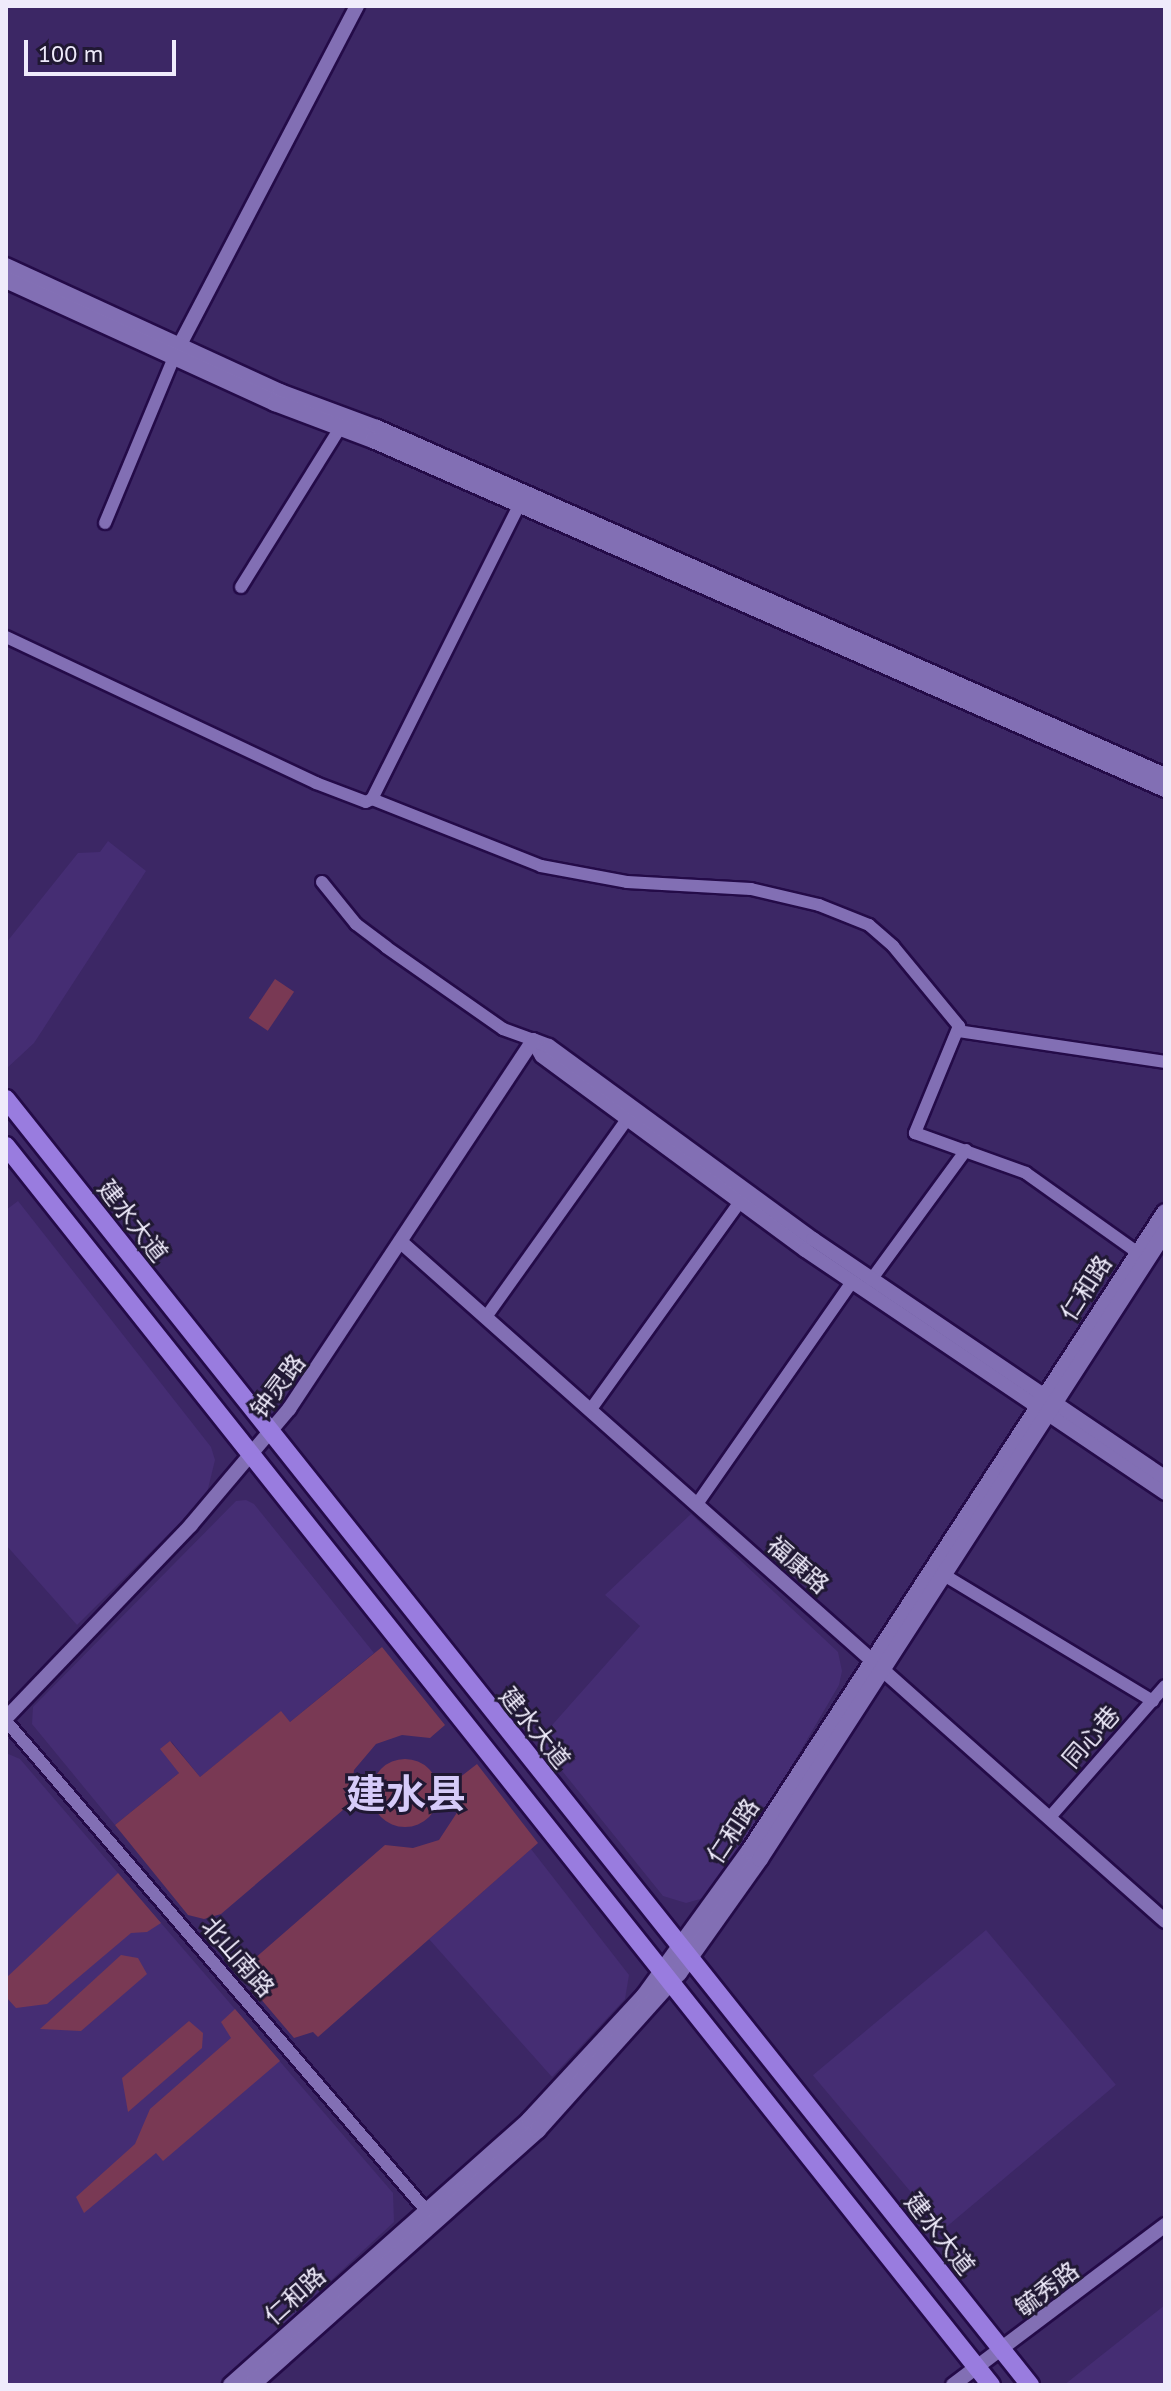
<!DOCTYPE html>
<meta charset="utf-8">
<style>
body{margin:0}
#map{position:relative;width:1171px;height:2391px;overflow:hidden;background:#3c2765;font-family:"PT Sans","Noto Sans SC",sans-serif}
div>[style]{position:absolute}
.built>*{inset:0;background:#452d73;transform-origin:0 0}
.green>*{inset:0;background:#793954;transform-origin:0 0}
.round{border-radius:50%}
.roads{filter:drop-shadow(2px 0 #240b48) drop-shadow(-2px 0 #240b48) drop-shadow(0 2px #240b48) drop-shadow(0 -2px #240b48)}
.minor>*{height:12px;margin:-6px;padding:0 6px;transform-origin:6px;border-radius:6px;background:#826fb4}
.tertiary>*{height:14px;margin:-7px;padding:0 7px;transform-origin:7px;border-radius:7px;background:#826fb4}
.secondary>*{height:16px;margin:-8px;padding:0 8px;transform-origin:8px;border-radius:8px;background:#826fb4}
.primary>*{height:18px;margin:-9px;padding:0 9px;transform-origin:9px;border-radius:9px;background:#997cdf}
span{translate:-50% -50%;white-space:nowrap;text-align:center;line-height:1.15;-webkit-text-stroke:6px #201833;paint-order:stroke}
.street-label{font-size:24px;color:#efebfb}
.town-label{font-size:40px;color:#d6cbf9;font-weight:700}
.frame{position:absolute;inset:0;border:8px solid #efebfb;pointer-events:none}
.scale{position:absolute;left:24px;top:40px;width:152px;height:36px;box-sizing:border-box;border:4px solid #efebfb;border-top:0;padding-left:10px;font-size:24px;line-height:28px;white-space:nowrap;color:#efebfb;-webkit-text-stroke:6px #201833;paint-order:stroke}
</style>
<div id="map">
<div class="built">
<i style="clip-path:polygon(108px 841px,146px 871px,34px 1043px,6px 1069px,6px 943px,78px 853px,100px 852px)"></i>
<i style="clip-path:polygon(18px 1201px,211px 1447px,215px 1460px,206px 1497px,77px 1625px,6px 1545px,6px 1210px)"></i>
<i style="clip-path:polygon(246px 1500px,254px 1504px,374px 1653px,290px 1722px,281px 1712px,200px 1777px,171px 1741px,179px 1773px,115px 1825px,32px 1724px,33px 1707px,236px 1501px)"></i>
<i style="clip-path:polygon(691px 1514px,838px 1652px,842px 1671px,839px 1685px,767px 1808px,704px 1898px,686px 1903px,663px 1896px,538px 1741px,640px 1626px,605px 1595px)"></i>
<i style="clip-path:polygon(6px 1753px,20px 1759px,393px 2193px,394px 2222px,218px 2385px,6px 2385px)"></i>
<i style="clip-path:polygon(531px 1849px,629px 1975px,625px 1999px,552px 2077px,429px 1939px)"></i>
<i style="left:986px;top:1930px;width:202px;height:226px;rotate:50deg"></i>
<i style="clip-path:polygon(1165px 2305px,1165px 2385px,1064px 2385px)"></i>
</div>
<div class="green">
<i style="left:275px;top:979px;width:23px;height:47px;rotate:34deg"></i>
<i style="clip-path:polygon(382px 1647px,445px 1725px,430px 1738px,402px 1735px,376px 1744px,354px 1770px,350px 1804px,221px 1914px,204px 1919px,188px 1915px,115px 1825px,179px 1773px,160px 1749px,170px 1741px,200px 1777px,281px 1711px,290px 1722px)"></i>
<i class="round" style="left:371px;top:1759px;width:68px;height:68px"></i>
<i style="clip-path:polygon(477px 1764px,538px 1843px,318px 2037px,313px 2032px,294px 2038px,249px 1985px,254px 1959px,385px 1845px,413px 1848px,439px 1840px,458px 1811px,459px 1778px)"></i>
<i style="clip-path:polygon(118px 1873px,161px 1923px,147px 1932px,131px 1933px,47px 2004px,16px 2008px,6px 1997px,6px 1978px)"></i>
<i style="clip-path:polygon(121px 1955px,138px 1958px,147px 1974px,81px 2031px,40px 2029px)"></i>
<i style="clip-path:polygon(235px 2009px,280px 2061px,163px 2161px,156px 2153px,84px 2213px,76px 2197px,135px 2144px,150px 2109px,231px 2038px,221px 2022px)"></i>
<i style="clip-path:polygon(189px 2021px,203px 2033px,202px 2048px,128px 2112px,122px 2078px)"></i>
</div>
<div class="roads">
<div class="minor">
<i style="left:105px;top:523px;width:182px;rotate:-67.4deg"></i>
<i style="left:241px;top:587px;width:187px;rotate:-58.1deg"></i>
<i style="left:6px;top:637px;width:343px;rotate:25.2deg"></i>
<i style="left:316px;top:783px;width:53px;rotate:20.8deg"></i>
<i style="left:366px;top:802px;width:7px;rotate:-27deg"></i>
<i style="left:372px;top:799px;width:182px;rotate:21.6deg"></i>
<i style="left:541px;top:866px;width:87px;rotate:10.5deg"></i>
<i style="left:627px;top:882px;width:124px;rotate:3.2deg"></i>
<i style="left:751px;top:889px;width:70px;rotate:13.2deg"></i>
<i style="left:819px;top:905px;width:54px;rotate:21.8deg"></i>
<i style="left:869px;top:925px;width:32px;rotate:41deg"></i>
<i style="left:893px;top:946px;width:104px;rotate:50.5deg"></i>
<i style="left:959px;top:1026px;width:116px;rotate:112.4deg"></i>
<i style="left:915px;top:1133px;width:118px;rotate:19.8deg"></i>
<i style="left:1026px;top:1173px;width:138px;rotate:35.5deg"></i>
<i style="left:372px;top:799px;width:328px;rotate:-63.4deg"></i>
<i style="left:322px;top:882px;width:54px;rotate:51deg"></i>
<i style="left:356px;top:924px;width:38px;rotate:37deg"></i>
<i style="left:386px;top:947px;width:143px;rotate:35deg"></i>
<i style="left:503px;top:1029px;width:32px;rotate:20deg"></i>
<i style="left:958px;top:1031px;width:209px;rotate:8.5deg"></i>
<i style="left:871px;top:1280px;width:161px;rotate:-53.8deg"></i>
<i style="left:486px;top:1317px;width:243px;rotate:-54.5deg"></i>
<i style="left:591px;top:1409px;width:255px;rotate:-54.3deg"></i>
<i style="left:697px;top:1504px;width:271px;rotate:-55.1deg"></i>
<i style="left:944px;top:1575px;width:244px;rotate:31.1deg"></i>
<i style="left:6px;top:1721px;width:652px;rotate:49.35deg"></i>
<i style="left:1050px;top:1817px;width:174px;rotate:-48.7deg"></i>
</div>
<div class="tertiary">
<i style="left:175px;top:354px;width:393px;rotate:-62.4deg"></i>
<i style="left:533px;top:1040px;width:18px;rotate:61deg"></i>
<i style="left:542px;top:1056px;width:327px;rotate:36.4deg"></i>
<i style="left:805px;top:1250px;width:434px;rotate:34deg"></i>
<i style="left:533px;top:1040px;width:17px;rotate:21deg"></i>
<i style="left:549px;top:1046px;width:327px;rotate:36.2deg"></i>
<i style="left:813px;top:1239px;width:425px;rotate:34.1deg"></i>
<i style="left:402px;top:1243px;width:1021px;rotate:41.62deg"></i>
<i style="left:6px;top:1718px;width:267px;rotate:-46.2deg"></i>
<i style="left:191px;top:1525px;width:152px;rotate:-49.8deg"></i>
<i style="left:289px;top:1409px;width:442px;rotate:-56.5deg"></i>
<i style="left:953px;top:2385px;width:266px;rotate:-37deg"></i>
</div>
<div class="secondary">
<i style="left:6px;top:266px;width:302px;rotate:24.7deg"></i>
<i style="left:280px;top:392px;width:103px;rotate:20.4deg"></i>
<i style="left:377px;top:428px;width:861px;rotate:23.83deg"></i>
<i style="left:6px;top:280px;width:296px;rotate:24.6deg"></i>
<i style="left:275px;top:403px;width:105px;rotate:20.7deg"></i>
<i style="left:373px;top:440px;width:865px;rotate:23.78deg"></i>
<i style="left:231px;top:2385px;width:399px;rotate:-41.6deg"></i>
<i style="left:529px;top:2120px;width:169px;rotate:-47.2deg"></i>
<i style="left:644px;top:1996px;width:179px;rotate:-54.1deg"></i>
<i style="left:749px;top:1851px;width:762px;rotate:-56.94deg"></i>
<i style="left:252px;top:2385px;width:383px;rotate:-41.7deg"></i>
<i style="left:538px;top:2130px;width:211px;rotate:-48.1deg"></i>
<i style="left:679px;top:1973px;width:140px;rotate:-54.6deg"></i>
<i style="left:760px;top:1859px;width:746px;rotate:-57.14deg"></i>
</div>
<div class="primary">
<i style="left:6px;top:1099px;width:1644px;rotate:51.47deg"></i>
<i style="left:6px;top:1146px;width:1583px;rotate:51.52deg"></i>
</div>
</div>
<div class="street-label">
<span style="left:133px;top:1221px;rotate:52deg">建水大道</span>
<span style="left:1086px;top:1288px;rotate:-57deg">仁和路</span>
<span style="left:278px;top:1386px;rotate:-53deg">钟灵路</span>
<span style="left:798px;top:1565px;rotate:41deg">福康路</span>
<span style="left:535px;top:1728px;rotate:51deg">建水大道</span>
<span style="left:1091px;top:1737px;rotate:-49deg">同心巷</span>
<span style="left:733px;top:1831px;rotate:-56deg">仁和路</span>
<span style="left:238px;top:1957px;rotate:49deg">北山南路</span>
<span style="left:940px;top:2234px;rotate:52deg">建水大道</span>
<span style="left:1047px;top:2289px;rotate:-37deg">毓秀路</span>
<span style="left:295px;top:2296px;rotate:-42deg">仁和路</span>
</div>
<div class="town-label">
<span style="left:406px;top:1793px">建水县</span>
</div>
<div class="frame"></div>
<div class="scale">100 m</div>
</div>
